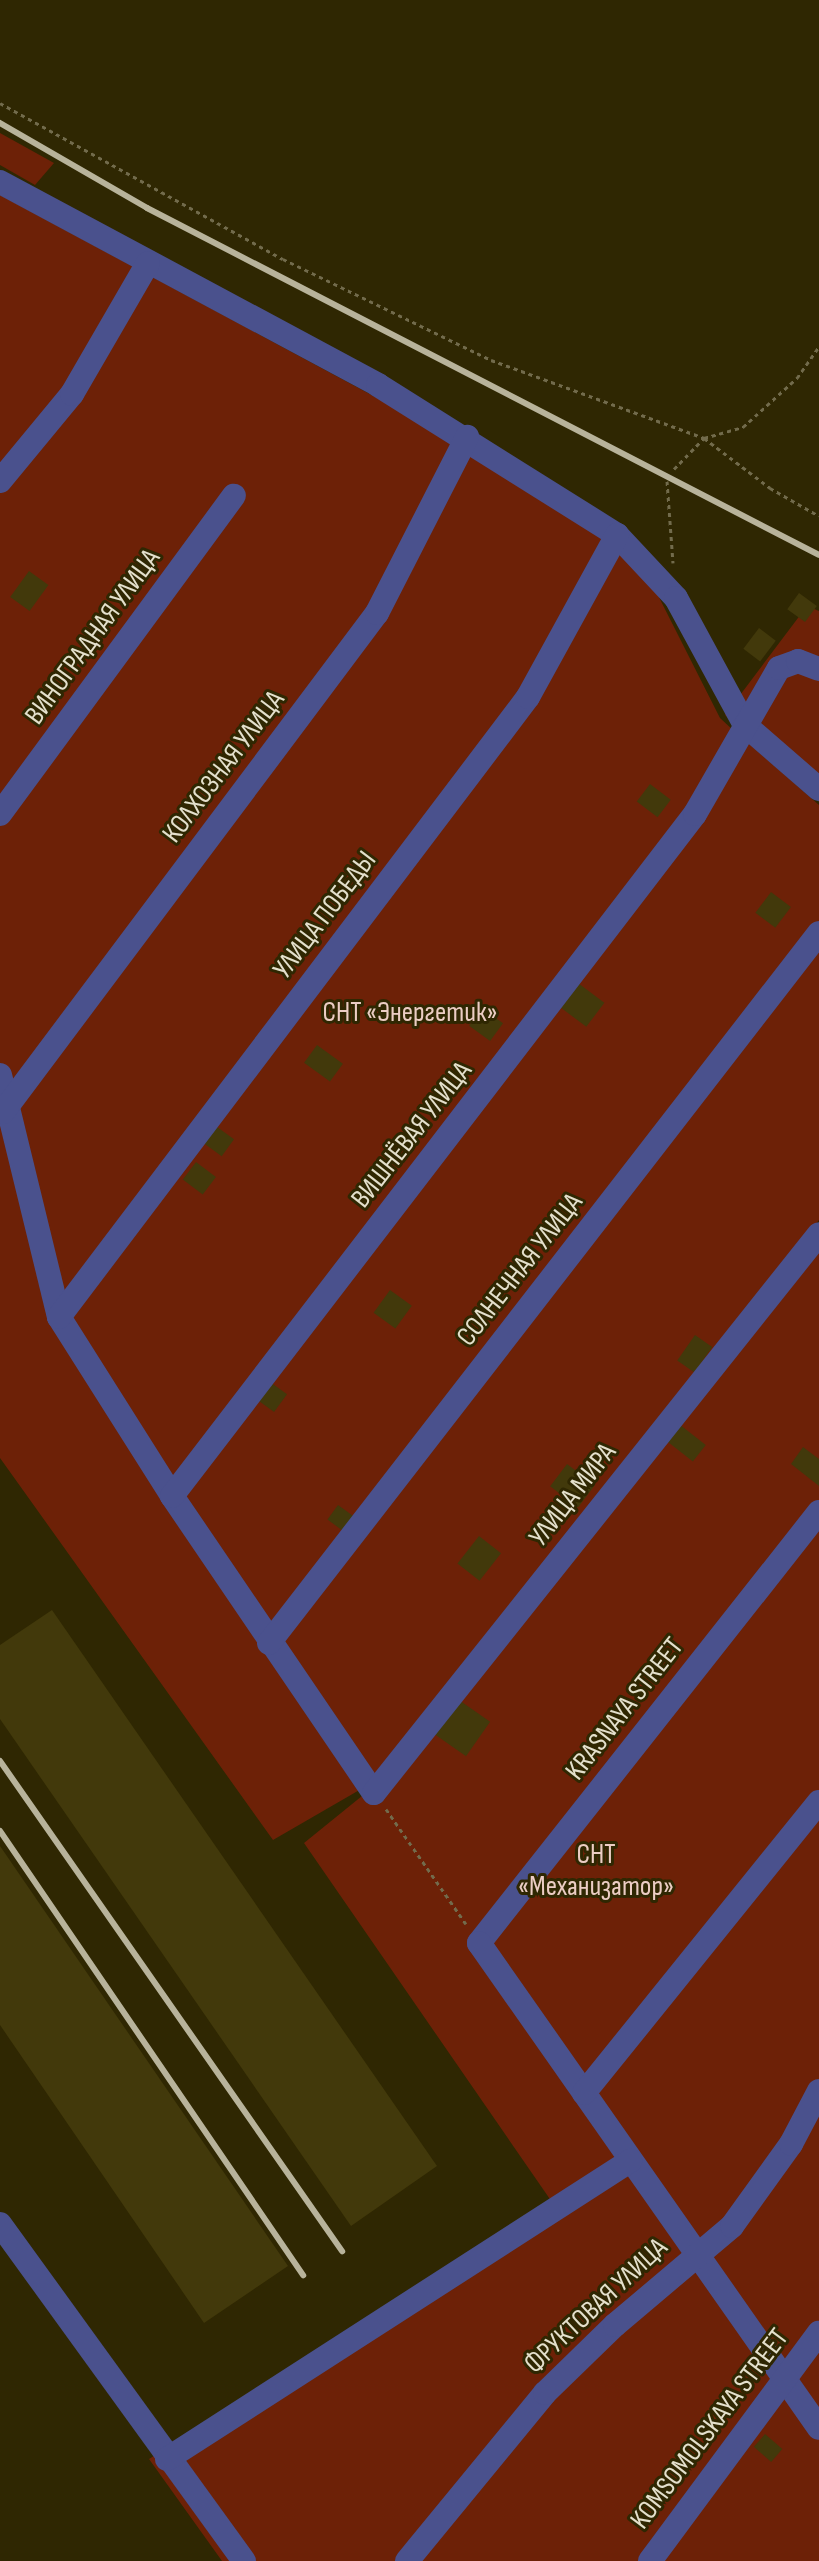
<!DOCTYPE html>
<meta charset="utf-8">
<style>
body{margin:0}
#map{position:relative;width:819px;height:2561px;overflow:hidden;background:#2f2702;font-family:"Sofia Sans Condensed",sans-serif}
div>[style]{position:absolute}
.green>*{inset:0;background:#6d2107}
.building>*{inset:0;background:#42390b;transform-origin:0 0}
.path>*{height:3px;margin-top:-1.5px;transform-origin:0;background:repeating-linear-gradient(90deg,#726b4c 0 4px,transparent 0 8px)}
.minor>*{height:24px;margin:-12px;padding:0 12px;transform-origin:12px;border-radius:12px;background:#4a518d}
.rail>*{height:6px;margin:-3px;padding:0 3px;transform-origin:3px;border-radius:3px;background:#b8b39b}
span{translate:-50% -50%;white-space:nowrap;text-align:center;line-height:1.15;-webkit-text-stroke:6px #2f2702;paint-order:stroke}
.street-label{font-size:28px;color:#e4e0cc}
.park-label{font-size:28px;color:#eccdc4}
</style>
<div id="map">
<div class="green">
<i style="clip-path:polygon(0 133px,54px 163px,35px 185px,0 165px)"></i>
<i style="clip-path:polygon(0 195px,626px 532px,720px 718px,734px 731px,736px 725px,725px 715px,807px 606px,819px 611px,819px 797px,746px 741px,819px 805px,819px 1220px,375px 1781px,273px 1840px,0 1458px)"></i>
<i style="clip-path:polygon(819px 1227px,819px 2561px,222px 2561px,149px 2459px,554px 2205px,304px 1843px,378px 1783px)"></i>
</div>
<div class="building">
<i style="left:29px;top:571px;width:24px;height:32px;rotate:36deg"></i>
<i style="left:799px;top:593px;width:22px;height:20px;rotate:36deg"></i>
<i style="left:759px;top:628px;width:21px;height:26px;rotate:37deg"></i>
<i style="left:650px;top:784px;width:26px;height:22px;rotate:37deg"></i>
<i style="left:771px;top:892px;width:25px;height:26px;rotate:37deg"></i>
<i style="left:574px;top:980px;width:38px;height:30px;rotate:37deg"></i>
<i style="left:482px;top:1008px;width:26px;height:22px;rotate:36deg"></i>
<i style="left:317px;top:1045px;width:32px;height:22px;rotate:36deg"></i>
<i style="left:213px;top:1124px;width:26px;height:21px;rotate:36deg"></i>
<i style="left:196px;top:1162px;width:25px;height:22px;rotate:37deg"></i>
<i style="left:390px;top:1290px;width:27px;height:28px;rotate:36deg"></i>
<i style="left:695px;top:1335px;width:21px;height:31px;rotate:35deg"></i>
<i style="left:266px;top:1379px;width:26px;height:22px;rotate:36deg"></i>
<i style="left:679px;top:1424px;width:34px;height:21px;rotate:38deg"></i>
<i style="clip-path:polygon(803px 1447px,819px 1459px,819px 1486px,791px 1464px)"></i>
<i style="left:567px;top:1464px;width:35px;height:28px;rotate:37deg"></i>
<i style="left:338px;top:1505px;width:24px;height:18px;rotate:36deg"></i>
<i style="left:479px;top:1536px;width:28px;height:35px;rotate:38deg"></i>
<i style="clip-path:polygon(52px 1610px,437px 2166px,351px 2226px,0 1719px,0 1645px)"></i>
<i style="left:459px;top:1700px;width:38px;height:42px;rotate:35deg"></i>
<i style="clip-path:polygon(0 1846px,288px 2266px,204px 2323px,0 2025px)"></i>
<i style="left:765px;top:2434px;width:23px;height:17px;rotate:41deg"></i>
</div>
<div class="path">
<i style="left:0;top:103px;width:323px;rotate:28.9deg"></i>
<i style="left:283px;top:259px;width:231px;rotate:25.9deg"></i>
<i style="left:491px;top:360px;width:227px;rotate:20.1deg"></i>
<i style="left:704px;top:438px;width:83px;rotate:37.1deg"></i>
<i style="left:770px;top:488px;width:56px;rotate:29.7deg"></i>
<i style="left:674px;top:469px;width:43px;rotate:-45.9deg"></i>
<i style="left:704px;top:438px;width:41px;rotate:-15.8deg"></i>
<i style="left:743px;top:427px;width:73px;rotate:-42.2deg"></i>
<i style="left:797px;top:378px;width:38px;rotate:-55deg"></i>
<i style="left:667px;top:481px;width:82px;rotate:85.8deg"></i>
<i style="left:386px;top:1809px;width:140px;rotate:55.2deg"></i>
</div>
<div class="minor">
<i style="left:0;top:182px;width:429px;rotate:28.2deg"></i>
<i style="left:378px;top:385px;width:282px;rotate:32.1deg"></i>
<i style="left:617px;top:535px;width:86px;rotate:46.9deg"></i>
<i style="left:676px;top:598px;width:145px;rotate:61.5deg"></i>
<i style="left:745px;top:725px;width:98px;rotate:40.9deg"></i>
<i style="left:0;top:481px;width:113px;rotate:-50.4deg"></i>
<i style="left:72px;top:394px;width:151px;rotate:-59.9deg"></i>
<i style="left:0;top:814px;width:395px;rotate:-53.7deg"></i>
<i style="left:0;top:1075px;width:249px;rotate:76.3deg"></i>
<i style="left:59px;top:1317px;width:212px;rotate:57.7deg"></i>
<i style="left:172px;top:1496px;width:359px;rotate:55.8deg"></i>
<i style="left:374px;top:1793px;width:714px;rotate:-51.48deg"></i>
<i style="left:3px;top:1112px;width:624px;rotate:-53.15deg"></i>
<i style="left:377px;top:613px;width:198px;rotate:-62.9deg"></i>
<i style="left:59px;top:1317px;width:777px;rotate:-52.89deg"></i>
<i style="left:528px;top:697px;width:185px;rotate:-61.2deg"></i>
<i style="left:172px;top:1496px;width:859px;rotate:-52.52deg"></i>
<i style="left:695px;top:814px;width:168px;rotate:-60.1deg"></i>
<i style="left:779px;top:668px;width:20px;rotate:-20deg"></i>
<i style="left:798px;top:661px;width:22px;rotate:21deg"></i>
<i style="left:819px;top:1512px;width:549px;rotate:128.27deg"></i>
<i style="left:479px;top:1943px;width:592px;rotate:54.97deg"></i>
<i style="left:269px;top:1643px;width:898px;rotate:-52.24deg"></i>
<i style="left:584px;top:2093px;width:374px;rotate:-51.1deg"></i>
<i style="left:0;top:2224px;width:416px;rotate:54.1deg"></i>
<i style="left:167px;top:2459px;width:551px;rotate:-32.77deg"></i>
<i style="left:407px;top:2561px;width:217px;rotate:-50.6deg"></i>
<i style="left:545px;top:2393px;width:98px;rotate:-44.2deg"></i>
<i style="left:615px;top:2325px;width:153px;rotate:-40.2deg"></i>
<i style="left:732px;top:2226px;width:101px;rotate:-54.3deg"></i>
<i style="left:791px;top:2144px;width:60px;rotate:-62.2deg"></i>
<i style="left:650px;top:2561px;width:284px;rotate:-53.5deg"></i>
</div>
<div class="rail">
<i style="left:0;top:123px;width:170px;rotate:30deg"></i>
<i style="left:147px;top:208px;width:756px;rotate:27.31deg"></i>
<i style="left:0;top:1761px;width:598px;rotate:55.09deg"></i>
<i style="left:0;top:1831px;width:538px;rotate:55.69deg"></i>
</div>
<div class="street-label">
<span style="left:93px;top:637px;rotate:-54deg">ВИНОГРАДНАЯ УЛИЦА</span>
<span style="left:224px;top:767px;rotate:-53deg">КОЛХОЗНАЯ УЛИЦА</span>
<span style="left:325px;top:915px;rotate:-53deg">УЛИЦА ПОБЕДЫ</span>
<span style="left:412px;top:1135px;rotate:-52deg">ВИШНЁВАЯ УЛИЦА</span>
<span style="left:520px;top:1270px;rotate:-52deg">СОЛНЕЧНАЯ УЛИЦА</span>
<span style="left:573px;top:1495px;rotate:-52deg">УЛИЦА МИРА</span>
<span style="left:625px;top:1709px;rotate:-52deg">KRASNAYA STREET</span>
<span style="left:596px;top:2306px;rotate:-43deg">ФРУКТОВАЯ УЛИЦА</span>
<span style="left:710px;top:2429px;rotate:-53deg">KOMSOMOLSKAYA STREET</span>
</div>
<div class="park-label">
<span style="left:410px;top:1013px">СНТ «Энергетик»</span>
<span style="left:596px;top:1871px">СНТ<br>«Механизатор»</span>
</div>
</div>
